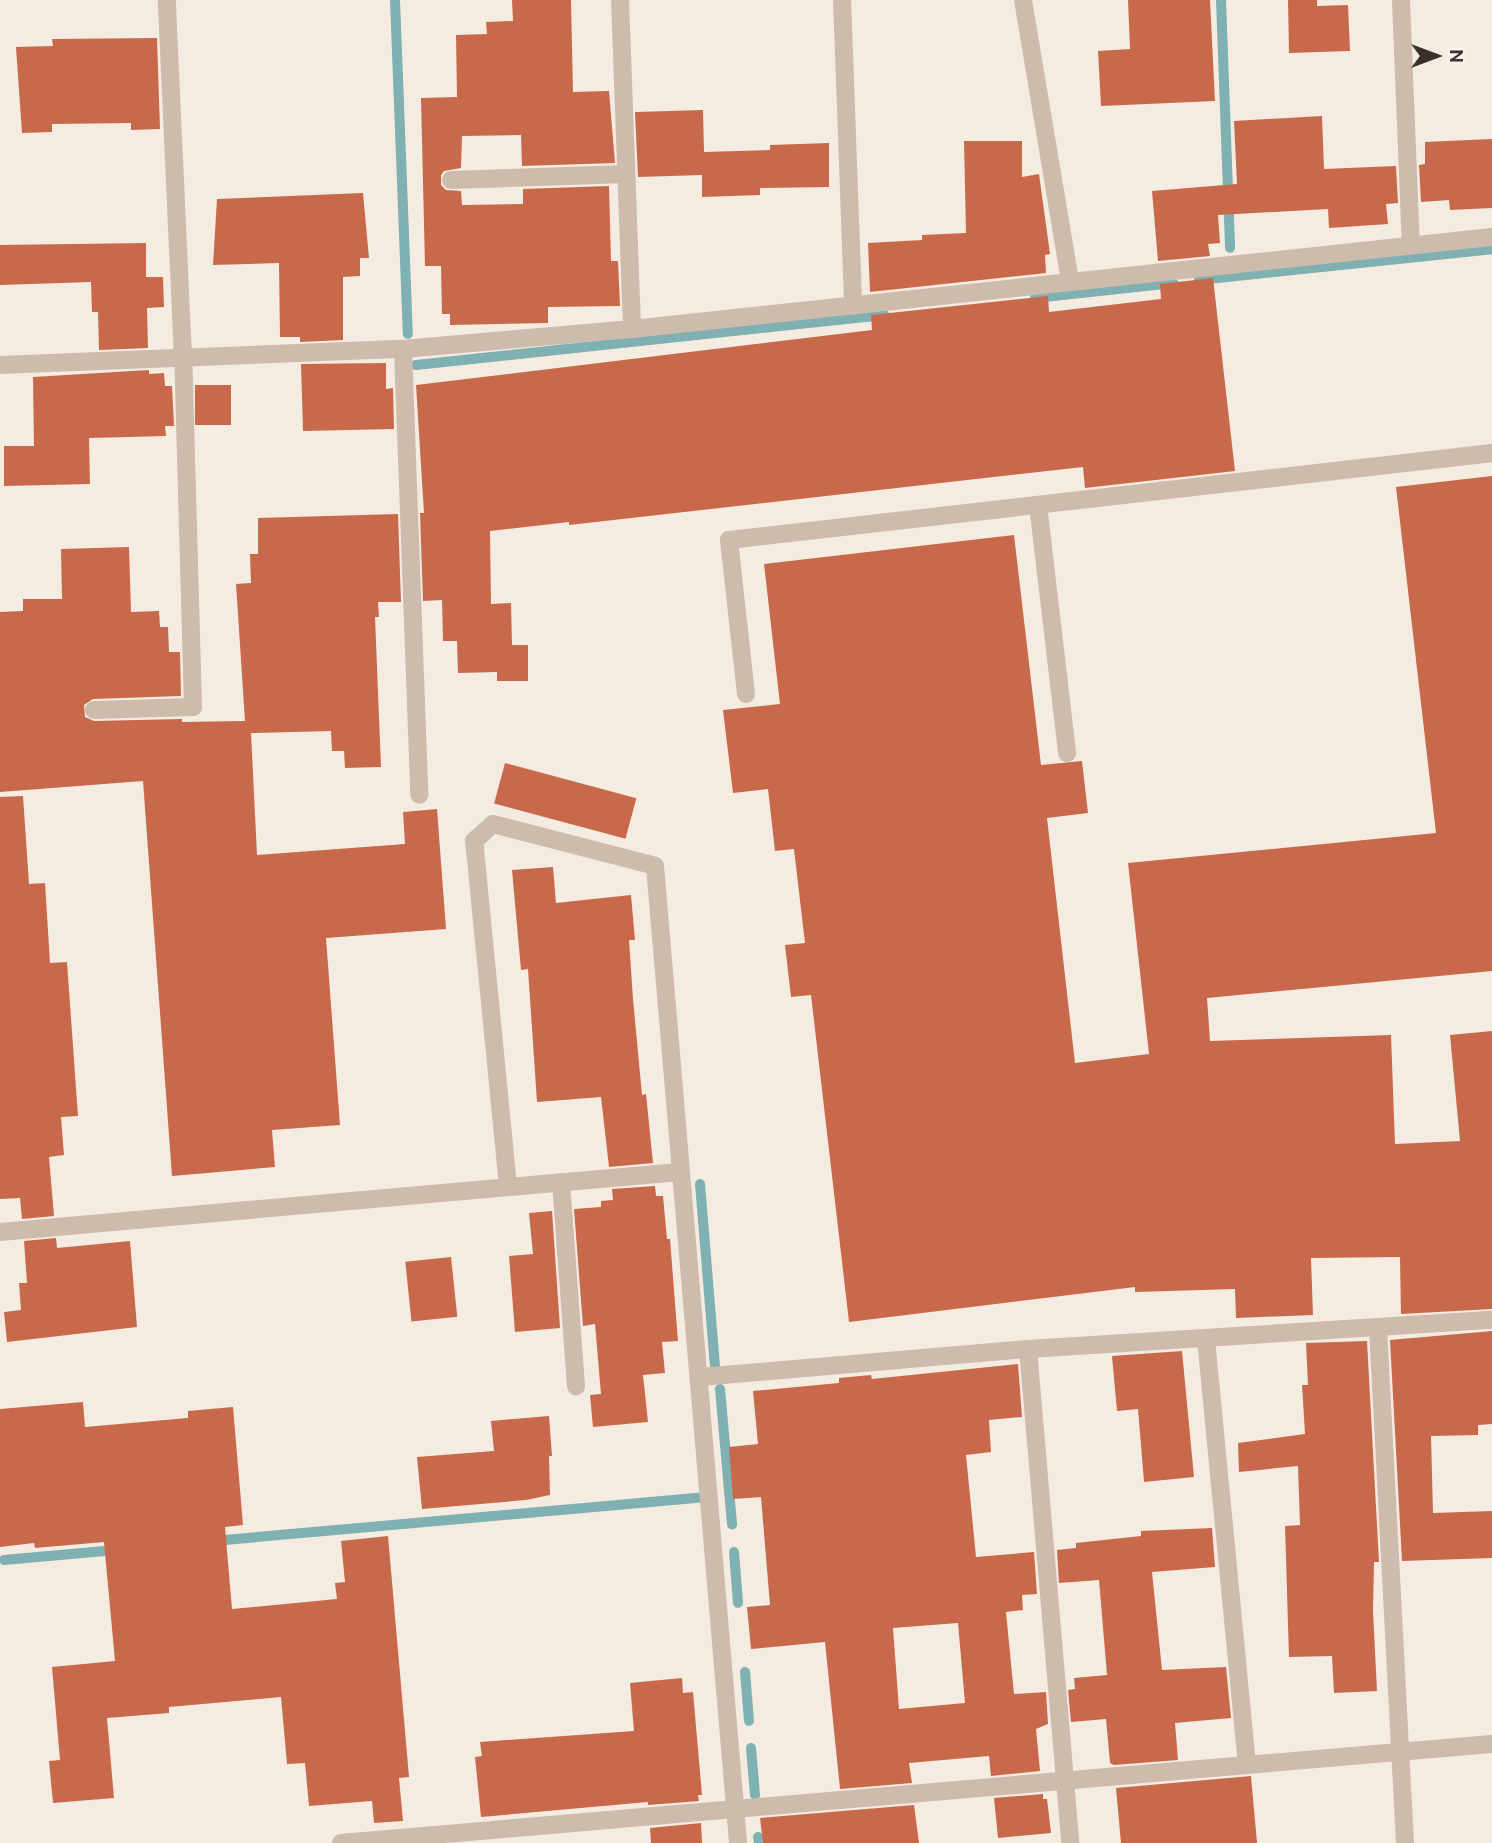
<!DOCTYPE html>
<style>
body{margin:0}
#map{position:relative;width:1492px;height:1843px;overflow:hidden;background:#f4ebe1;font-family:Ubuntu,sans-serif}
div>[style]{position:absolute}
.stream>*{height:10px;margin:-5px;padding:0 5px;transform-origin:5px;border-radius:5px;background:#7fb0b2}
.building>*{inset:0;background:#c8694b;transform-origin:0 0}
.lane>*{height:18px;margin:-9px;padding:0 9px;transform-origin:9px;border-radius:9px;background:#cdbbac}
.street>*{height:18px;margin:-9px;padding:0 9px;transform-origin:9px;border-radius:9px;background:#cdbbac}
span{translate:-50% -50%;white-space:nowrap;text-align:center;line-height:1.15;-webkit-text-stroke:7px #fbf5ee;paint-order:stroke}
.north{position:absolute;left:1401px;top:21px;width:70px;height:70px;-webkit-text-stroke:5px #fbf5ee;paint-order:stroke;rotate:90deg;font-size:19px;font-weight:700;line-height:28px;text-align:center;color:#3b302b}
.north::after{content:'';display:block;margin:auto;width:24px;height:32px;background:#3b302b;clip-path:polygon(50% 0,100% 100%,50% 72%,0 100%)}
</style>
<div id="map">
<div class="stream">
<i style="left:395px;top:0;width:334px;rotate:87.8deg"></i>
<i style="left:1221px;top:0;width:248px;rotate:87.9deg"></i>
<i style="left:1199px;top:280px;width:295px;rotate:-6deg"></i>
<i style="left:1035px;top:298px;width:139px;rotate:-6.2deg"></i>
<i style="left:416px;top:365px;width:471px;rotate:-6.1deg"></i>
<i style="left:700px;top:1184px;width:184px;rotate:85.3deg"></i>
<i style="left:720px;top:1389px;width:136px;rotate:84.9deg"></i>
<i style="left:213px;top:1541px;width:487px;rotate:-5.1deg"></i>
<i style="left:734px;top:1552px;width:51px;rotate:85.5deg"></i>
<i style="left:4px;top:1560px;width:112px;rotate:-5.1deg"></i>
<i style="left:745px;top:1672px;width:49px;rotate:85.3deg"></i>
<i style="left:751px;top:1748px;width:47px;rotate:85.1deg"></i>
<i style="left:758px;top:1837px;width:6px;rotate:81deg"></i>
</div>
<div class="building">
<i style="clip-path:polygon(512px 0,571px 0,573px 92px,609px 91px,615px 163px,522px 166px,521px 135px,462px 136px,461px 168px,444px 171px,441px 175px,441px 185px,446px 190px,461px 191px,462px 205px,523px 204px,523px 189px,609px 186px,611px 261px,618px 261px,620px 306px,548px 307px,548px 323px,450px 325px,450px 314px,442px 314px,441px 266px,425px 266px,421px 98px,457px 97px,456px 35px,487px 34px,486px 22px,513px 21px)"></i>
<i style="clip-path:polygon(1128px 0,1210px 0,1215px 101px,1101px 106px,1098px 51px,1130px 49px)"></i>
<i style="clip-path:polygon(1288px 0,1317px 0,1317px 6px,1348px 5px,1350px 51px,1289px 53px)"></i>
<i style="clip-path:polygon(157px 38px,160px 129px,131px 130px,131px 123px,52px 124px,52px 132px,22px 133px,16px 47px,53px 46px,52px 39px)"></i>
<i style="clip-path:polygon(703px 110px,704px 152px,770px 150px,770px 145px,829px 143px,829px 187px,760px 188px,760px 195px,702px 197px,702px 175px,638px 177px,635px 112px)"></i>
<i style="clip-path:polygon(1322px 116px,1324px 169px,1396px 166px,1398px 203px,1386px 204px,1388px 224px,1329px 228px,1328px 209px,1218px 215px,1220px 243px,1208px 244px,1210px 256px,1158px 261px,1152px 191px,1237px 184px,1234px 121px)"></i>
<i style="clip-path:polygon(1492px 139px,1492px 208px,1450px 210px,1449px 200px,1421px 202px,1419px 165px,1425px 164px,1425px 142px)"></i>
<i style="clip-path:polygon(964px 141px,1022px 141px,1022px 177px,1039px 174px,1050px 254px,1045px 255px,1046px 273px,870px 292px,868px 243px,922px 240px,922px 235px,966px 233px)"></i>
<i style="clip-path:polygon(363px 193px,369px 258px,360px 258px,360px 276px,343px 277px,343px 340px,300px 342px,300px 337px,280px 337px,279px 263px,213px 265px,217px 199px)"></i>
<i style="clip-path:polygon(146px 243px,146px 277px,163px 277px,164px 307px,147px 308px,148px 348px,99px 350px,98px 312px,92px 312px,91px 282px,0 285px,0 245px)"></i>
<i style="clip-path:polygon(1213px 278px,1235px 471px,1085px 488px,1083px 467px,569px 525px,569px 522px,490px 531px,491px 604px,511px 603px,512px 645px,528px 645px,528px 681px,497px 681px,497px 672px,458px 673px,457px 641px,443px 641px,442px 600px,423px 601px,420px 513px,424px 513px,416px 385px,872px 330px,871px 315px,1048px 296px,1049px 312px,1161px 299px,1160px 284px)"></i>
<i style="clip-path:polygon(386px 363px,386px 389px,393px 388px,394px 429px,303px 431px,301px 364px)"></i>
<i style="clip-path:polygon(149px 370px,149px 374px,164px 373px,165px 386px,172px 386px,174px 426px,165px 426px,166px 436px,89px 438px,90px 484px,4px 486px,4px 446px,34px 446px,33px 377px)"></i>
<i style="left:195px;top:385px;width:36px;height:40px"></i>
<i style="clip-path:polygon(1492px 476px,1492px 971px,1207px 998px,1210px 1041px,1391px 1035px,1395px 1144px,1460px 1141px,1450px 1035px,1492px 1031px,1492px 1309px,1401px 1314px,1400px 1257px,1311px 1258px,1313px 1315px,1236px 1318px,1235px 1289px,1135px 1292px,1135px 1287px,849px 1322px,811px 995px,791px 997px,785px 945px,805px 943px,794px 849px,775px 851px,768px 789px,733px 793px,723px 710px,780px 704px,764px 564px,1014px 535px,1041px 765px,1082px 761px,1088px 813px,1047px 818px,1075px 1063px,1149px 1054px,1128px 863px,1436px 833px,1396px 487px)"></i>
<i style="clip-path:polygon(398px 514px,401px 602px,378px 602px,379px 617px,375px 617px,381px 767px,345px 768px,344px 751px,332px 751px,331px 731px,251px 733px,257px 855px,405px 844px,403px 812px,437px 809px,446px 929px,326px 938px,340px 1125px,272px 1130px,275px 1167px,172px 1176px,143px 781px,0 792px,0 612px,23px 611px,23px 599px,62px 599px,61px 549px,129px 547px,131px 612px,159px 611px,160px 627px,168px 627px,169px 652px,180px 652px,181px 696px,93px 699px,84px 705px,85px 717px,94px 721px,182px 719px,182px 722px,245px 721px,236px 584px,251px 583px,250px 554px,258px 554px,258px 518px)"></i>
<i style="left:505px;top:763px;width:136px;height:42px;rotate:15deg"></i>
<i style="clip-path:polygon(23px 796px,29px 884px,45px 883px,50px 963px,67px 962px,78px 1116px,61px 1117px,64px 1155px,49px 1157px,54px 1216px,22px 1219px,20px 1198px,0 1199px,0 797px)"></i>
<i style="clip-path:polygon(553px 867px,556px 903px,631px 895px,635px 940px,629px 940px,633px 999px,642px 1095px,646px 1094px,653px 1163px,609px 1167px,601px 1097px,537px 1102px,528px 969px,521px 970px,512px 870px)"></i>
<i style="clip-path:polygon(655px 1186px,656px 1196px,663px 1196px,667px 1239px,670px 1239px,678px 1341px,662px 1342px,665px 1373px,643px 1375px,648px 1422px,593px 1427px,590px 1395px,601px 1394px,595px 1324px,583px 1326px,574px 1209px,601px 1207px,601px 1201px,613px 1200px,612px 1189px)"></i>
<i style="clip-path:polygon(552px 1211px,560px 1328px,515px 1332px,509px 1256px,533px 1254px,529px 1213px)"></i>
<i style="clip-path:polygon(56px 1238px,57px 1248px,130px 1241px,137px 1327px,7px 1342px,4px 1312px,21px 1310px,19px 1283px,27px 1283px,24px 1241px)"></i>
<i style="left:451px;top:1257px;width:60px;height:46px;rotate:84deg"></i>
<i style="clip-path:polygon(1492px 1331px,1492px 1424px,1478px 1425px,1478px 1435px,1431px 1436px,1433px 1513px,1492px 1511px,1492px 1558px,1402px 1561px,1390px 1340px)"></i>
<i style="clip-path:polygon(1367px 1341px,1379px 1562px,1374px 1562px,1373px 1611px,1377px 1691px,1334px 1693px,1332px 1656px,1289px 1657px,1285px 1526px,1300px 1525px,1298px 1466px,1239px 1472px,1238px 1443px,1305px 1434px,1302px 1385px,1308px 1385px,1306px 1343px)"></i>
<i style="clip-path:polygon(1182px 1351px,1194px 1477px,1144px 1482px,1138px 1409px,1117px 1411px,1112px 1356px)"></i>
<i style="clip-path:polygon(evenodd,1018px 1364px,1022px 1417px,989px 1420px,991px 1452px,966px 1455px,976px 1557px,1034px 1552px,1037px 1594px,1022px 1595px,1023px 1610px,1006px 1612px,1014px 1694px,1046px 1692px,1048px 1724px,1036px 1729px,1040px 1771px,991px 1776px,989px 1756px,909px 1763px,912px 1783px,840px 1789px,825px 1642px,751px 1649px,747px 1607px,770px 1605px,761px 1497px,733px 1499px,729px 1447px,758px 1444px,753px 1391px,839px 1383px,839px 1378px,871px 1375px,872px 1379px,1018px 1364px,958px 1623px,965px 1703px,899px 1709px,893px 1628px,958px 1623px)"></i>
<i style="clip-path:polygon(83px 1402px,85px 1427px,188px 1418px,188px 1411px,233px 1407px,243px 1525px,225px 1527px,232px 1609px,337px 1599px,335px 1583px,345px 1582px,341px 1541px,388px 1536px,409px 1777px,399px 1778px,403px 1821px,374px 1823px,372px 1801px,309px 1806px,305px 1763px,287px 1764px,281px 1697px,169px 1707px,169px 1713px,107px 1718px,114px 1798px,53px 1803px,49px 1761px,60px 1760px,52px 1667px,115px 1661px,104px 1542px,35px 1548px,34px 1543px,0 1547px,0 1409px)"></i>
<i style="clip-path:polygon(549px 1416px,552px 1456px,549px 1456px,550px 1495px,526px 1500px,422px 1509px,417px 1457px,494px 1451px,491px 1421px)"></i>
<i style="clip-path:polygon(1212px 1528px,1215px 1567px,1152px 1572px,1162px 1670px,1226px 1667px,1231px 1718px,1175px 1723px,1178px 1760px,1114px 1765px,1110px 1763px,1106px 1719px,1071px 1722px,1068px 1690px,1075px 1689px,1074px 1678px,1107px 1675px,1099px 1580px,1059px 1583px,1057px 1550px,1076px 1548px,1076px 1543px,1141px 1536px,1141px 1531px)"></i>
<i style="clip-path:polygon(682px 1678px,683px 1693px,693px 1692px,702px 1795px,698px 1795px,699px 1801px,648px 1805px,648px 1802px,481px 1817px,475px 1757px,482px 1756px,480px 1742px,634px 1731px,630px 1683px)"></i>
<i style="clip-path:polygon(1251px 1776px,1257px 1843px,1121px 1843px,1116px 1788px)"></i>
<i style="clip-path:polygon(1043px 1794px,1043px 1799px,1047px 1799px,1051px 1833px,998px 1838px,994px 1798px)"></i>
<i style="clip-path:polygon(914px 1805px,919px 1843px,763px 1843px,760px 1818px)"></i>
<i style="clip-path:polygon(701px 1823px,702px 1843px,651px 1843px,650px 1828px)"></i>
</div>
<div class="lane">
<i style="left:451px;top:180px;width:175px;rotate:-2deg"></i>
<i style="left:1038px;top:505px;width:250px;rotate:83.3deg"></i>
<i style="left:746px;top:694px;width:155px;rotate:-96.3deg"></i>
<i style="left:729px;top:540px;width:768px;rotate:-6.5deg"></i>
<i style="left:561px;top:1182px;width:205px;rotate:85.8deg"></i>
</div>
<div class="street">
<i style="left:620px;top:0;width:329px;rotate:87.9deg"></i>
<i style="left:842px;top:0;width:306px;rotate:87.9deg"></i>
<i style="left:1023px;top:0;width:286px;rotate:80.5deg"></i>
<i style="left:1401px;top:0;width:246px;rotate:87.7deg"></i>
<i style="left:403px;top:349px;width:446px;rotate:87.9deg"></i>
<i style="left:0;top:365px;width:403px;rotate:-2.3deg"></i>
<i style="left:403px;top:349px;width:230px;rotate:-5deg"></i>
<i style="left:632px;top:329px;width:865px;rotate:-6.11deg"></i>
<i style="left:94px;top:710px;width:99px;rotate:-1.7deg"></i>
<i style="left:193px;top:707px;width:349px;rotate:-91.6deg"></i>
<i style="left:183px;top:358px;width:358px;rotate:-92.6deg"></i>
<i style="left:508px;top:1186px;width:347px;rotate:-95.6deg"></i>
<i style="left:474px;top:841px;width:25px;rotate:-42deg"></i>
<i style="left:493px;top:824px;width:167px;rotate:14.5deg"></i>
<i style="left:655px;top:866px;width:981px;rotate:85.14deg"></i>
<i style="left:0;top:1232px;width:682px;rotate:-5.05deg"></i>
<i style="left:1378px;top:1328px;width:516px;rotate:87deg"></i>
<i style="left:1206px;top:1339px;width:428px;rotate:84.5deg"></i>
<i style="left:1028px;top:1349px;width:496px;rotate:85.1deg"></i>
<i style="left:700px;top:1377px;width:329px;rotate:-4.9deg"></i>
<i style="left:1028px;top:1349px;width:465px;rotate:-3.6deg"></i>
<i style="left:341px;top:1843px;width:1155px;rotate:-4.92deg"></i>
</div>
<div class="north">N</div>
</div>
